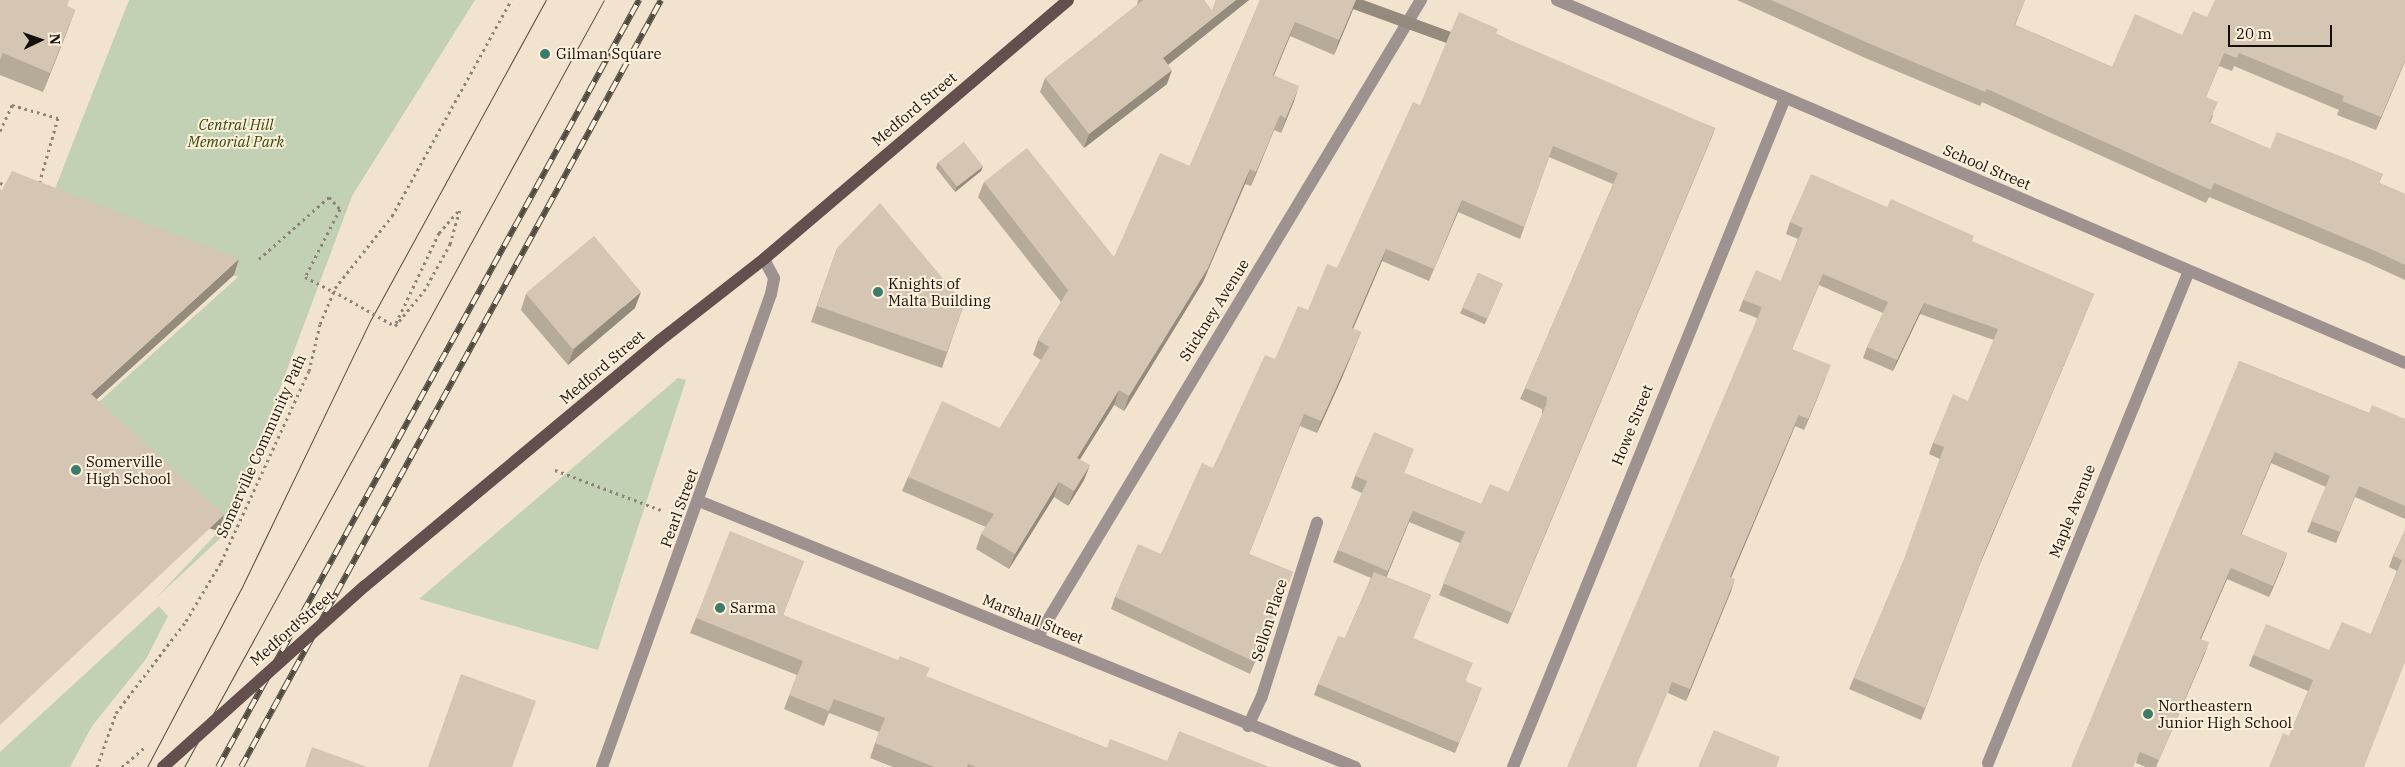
<!DOCTYPE html>
<style>
body{margin:0}
#map{position:relative;width:2405px;height:767px;overflow:hidden;background:#f1e3ce;font-family:"IBM Plex Serif",serif}
div>[style]{position:absolute}
.green>*{inset:0;background:#c2d0b3}
.path>*{height:3px;margin-top:-1.5px;transform-origin:0;background:repeating-linear-gradient(90deg,#8d8475 0 2.5px,transparent 0 6.5px)}
.minor>*{height:12px;margin:-6px;padding:0 6px;transform-origin:6px;border-radius:6px;background:#9e9291}
.major>*{height:12px;margin:-6px;padding:0 6px;transform-origin:6px;border-radius:6px;background:#634f4d}
.tram>*{height:1px;margin:-0.5px;padding:0 0.5px;transform-origin:0.5px;border-radius:0.5px;background:#524b40}
.rail>*{height:5.5px;margin-top:-2.75px;transform-origin:0;background:repeating-linear-gradient(90deg,#fff0db 0 11px,#524b40 0 22px);box-sizing:border-box;border-block:1px solid #524b40}
.path-bridge>*{height:3px;margin-top:-1.5px;transform-origin:0;background:repeating-linear-gradient(90deg,#8d8475 0 2.5px,transparent 0 6.5px)}
.major-bridge>*{height:12px;margin:-6px;padding:0 6px;transform-origin:6px;border-radius:6px;background:#634f4d}
.wall>*{inset:0;background:#b6aa99;transform-origin:0 0}
.shaded-wall>*{inset:0;background:#948b7d;transform-origin:0 0}
.building>*{inset:0;background:#d4c6b2;transform-origin:0 0}
.dots>*{width:14px;height:14px;translate:-50% -50%;box-sizing:border-box;border:2px solid #fff0db;border-radius:50%}
span{translate:-50% -50%;white-space:nowrap;text-align:center;line-height:1.15;-webkit-text-stroke:4px #fff0db;paint-order:stroke}
.poi-label{font-size:15px;color:#141009}
.left{translate:0 -50%;text-align:left}
.street-label{font-size:15px;color:#141009}
.park-label{font-size:15px;color:#32490b;font-style:italic}
.north{position:absolute;left:15px;top:15px;width:50px;height:50px;-webkit-text-stroke:4px #fff0db;paint-order:stroke;rotate:87deg;font-size:14px;font-weight:700;line-height:20px;text-align:center;color:#141009}
.north::after{content:'';display:block;margin:auto;width:18px;height:22px;background:#141009;clip-path:polygon(50% 0,100% 100%,50% 72%,0 100%)}
.scale{position:absolute;left:2228px;top:25px;width:104px;height:22px;box-sizing:border-box;border:2px solid #141009;border-top:0;padding-left:6px;font-size:15px;line-height:18px;white-space:nowrap;color:#141009;-webkit-text-stroke:4px #fff0db;paint-order:stroke}
</style>
<div id="map">
<div class="green">
<i style="clip-path:polygon(129px 0,475px 0,352px 196px,226px 533px,156px 598px,219px 531px,91px 409px,238px 277px,51px 199px)"></i>
<i style="clip-path:polygon(678px 378px,686px 380px,598px 650px,419px 599px)"></i>
<i style="clip-path:polygon(159px 606px,168px 616px,146px 659px,92px 726px,70px 767px,0 767px,0 752px)"></i>
</div>
<div class="path">
<i style="left:0;top:131px;width:29px;rotate:-65deg"></i>
<i style="left:12px;top:105px;width:48px;rotate:15.8deg"></i>
<i style="left:58px;top:118px;width:69px;rotate:106.1deg"></i>
<i style="left:0;top:183px;width:9px;rotate:21deg"></i>
<i style="left:259px;top:259px;width:94px;rotate:-41.5deg"></i>
<i style="left:329px;top:197px;width:16px;rotate:47deg"></i>
<i style="left:340px;top:209px;width:76px;rotate:117.2deg"></i>
<i style="left:305px;top:277px;width:31px;rotate:27deg"></i>
<i style="left:396px;top:323px;width:100px;rotate:-64.5deg"></i>
<i style="left:439px;top:233px;width:29px;rotate:-49deg"></i>
<i style="left:395px;top:326px;width:45px;rotate:-50.4deg"></i>
<i style="left:424px;top:291px;width:54px;rotate:-61deg"></i>
<i style="left:450px;top:244px;width:36px;rotate:-74deg"></i>
<i style="left:555px;top:470px;width:113px;rotate:20.7deg"></i>
<i style="left:97px;top:767px;width:57px;rotate:-70.6deg"></i>
<i style="left:116px;top:713px;width:116px;rotate:-52.7deg"></i>
<i style="left:186px;top:621px;width:69px;rotate:-59.3deg"></i>
<i style="left:221px;top:562px;width:210px;rotate:-65.3deg"></i>
<i style="left:309px;top:371px;width:48px;rotate:-76.8deg"></i>
<i style="left:320px;top:324px;width:39px;rotate:-67deg"></i>
<i style="left:335px;top:288px;width:92px;rotate:-51.6deg"></i>
<i style="left:392px;top:216px;width:247px;rotate:-61.1deg"></i>
</div>
<div class="minor">
<i style="left:1557px;top:0;width:922px;rotate:23.17deg"></i>
<i style="left:699px;top:501px;width:708px;rotate:22.07deg"></i>
<i style="left:1037px;top:638px;width:745px;rotate:-58.96deg"></i>
<i style="left:1248px;top:726px;width:33px;rotate:-65deg"></i>
<i style="left:1262px;top:696px;width:182px;rotate:-72.4deg"></i>
<i style="left:1988px;top:763px;width:531px;rotate:-67.78deg"></i>
<i style="left:602px;top:767px;width:502px;rotate:-70.34deg"></i>
<i style="left:771px;top:294px;width:16px;rotate:-79deg"></i>
<i style="left:774px;top:278px;width:21px;rotate:-118deg"></i>
<i style="left:1513px;top:767px;width:722px;rotate:-67.87deg"></i>
</div>
<div class="major">
<i style="left:365px;top:586px;width:383px;rotate:-39.8deg"></i>
<i style="left:659px;top:341px;width:133px;rotate:-38deg"></i>
<i style="left:764px;top:259px;width:399px;rotate:-40.4deg"></i>
</div>
<div class="tram">
<i style="left:147px;top:767px;width:201px;rotate:-62.2deg"></i>
<i style="left:241px;top:589px;width:297px;rotate:-64.3deg"></i>
<i style="left:370px;top:321px;width:366px;rotate:-61.3deg"></i>
<i style="left:184px;top:767px;width:874px;rotate:-61.3deg"></i>
</div>
<div class="rail">
<i style="left:218px;top:767px;width:875px;rotate:-61.24deg"></i>
<i style="left:241px;top:767px;width:874px;rotate:-61.3deg"></i>
</div>
<div class="path-bridge">
<i style="left:333px;top:291px;width:71px;rotate:29.4deg"></i>
<i style="left:122px;top:767px;width:32px;rotate:-41deg"></i>
</div>
<div class="major-bridge">
<i style="left:163px;top:767px;width:271px;rotate:-41.9deg"></i>
</div>
<div class="wall">
<i style="clip-path:polygon(0 0,67px 6px,75px 10px,43px 92px,0 75px)"></i>
<i style="clip-path:polygon(1138px 0,1204px 0,1212px 11px,1216px 0,1249px 0,1168px 64px,1167px 84px,1084px 148px,1040px 92px,1045px 78px,1137px 5px)"></i>
<i style="clip-path:polygon(1260px 0,1357px 0,1334px 55px,1290px 36px,1274px 75px,1294px 101px,1281px 133px,1274px 130px,1251px 186px,1245px 184px,1203px 282px,1124px 411px,1114px 405px,1080px 459px,1084px 480px,1068px 506px,1054px 497px,1009px 569px,976px 549px,981px 534px,986px 527px,902px 491px,908px 477px,1000px 428px,1041px 360px,1033px 355px,1038px 340px,1061px 302px,978px 197px,984px 182px,1114px 257px,1190px 166px)"></i>
<i style="clip-path:polygon(1737px 0,2025px 0,2015px 25px,2112px 67px,2182px 35px,2207px 17px,2405px 0,2405px 61px,2376px 130px,2337px 115px,2339px 110px,2234px 66px,2232px 71px,2219px 66px,2206px 97px,2213px 116px,2210px 123px,2270px 149px,2383px 174px,2379px 183px,2405px 194px,2405px 280px,2368px 263px,2209px 197px,2206px 203px,1982px 102px,1980px 106px,1863px 57px)"></i>
<i style="clip-path:polygon(1497px 34px,1711px 139px,1508px 624px,1439px 595px,1460px 543px,1409px 522px,1386px 577px,1431px 595px,1413px 638px,1466px 681px,1478px 698px,1455px 753px,1314px 695px,1318px 684px,1345px 638px,1371px 578px,1333px 562px,1362px 493px,1351px 488px,1355px 476px,1409px 461px,1404px 473px,1481px 504px,1509px 492px,1542px 415px,1542px 409px,1520px 399px,1525px 388px,1613px 184px,1549px 157px,1520px 239px,1458px 212px,1429px 281px,1382px 261px,1353px 329px,1361px 332px,1341px 380px,1317px 433px,1300px 426px,1249px 554px,1293px 572px,1250px 674px,1111px 609px,1115px 597px,1161px 554px,1213px 468px,1275px 359px,1337px 268px,1420px 105px)"></i>
<i style="clip-path:polygon(938px 162px,983px 166px,981px 171px,955px 192px,936px 168px)"></i>
<i style="clip-path:polygon(1887px 207px,1972px 242px,2094px 294px,1980px 564px,1921px 720px,1849px 689px,1904px 560px,1940px 459px,1929px 454px,1933px 443px,1968px 401px,1994px 340px,1920px 314px,1893px 371px,1863px 358px,1867px 347px,1883px 313px,1819px 285px,1792px 349px,1826px 377px,1804px 430px,1795px 426px,1731px 578px,1731px 591px,1686px 701px,1668px 693px,1757px 318px,1739px 311px,1743px 300px,1781px 281px,1798px 239px,1786px 234px,1790px 222px)"></i>
<i style="clip-path:polygon(837px 248px,964px 304px,942px 368px,811px 322px)"></i>
<i style="left:1478px;top:273px;width:27px;height:44px;rotate:24deg"></i>
<i style="clip-path:polygon(526px 294px,635px 308px,568px 365px,521px 310px)"></i>
<i style="clip-path:polygon(2239px 361px,2369px 413px,2405px 419px,2405px 519px,2355px 497px,2336px 543px,2307px 532px,2326px 487px,2271px 463px,2241px 534px,2287px 553px,2283px 564px,2269px 597px,2227px 579px,2201px 639px,2205px 653px,2156px 767px,2146px 767px,2136px 763px)"></i>
<i style="clip-path:polygon(2405px 530px,2405px 662px,2289px 736px,2308px 691px,2249px 666px,2253px 655px,2329px 650px,2371px 634px,2397px 571px,2389px 567px,2393px 556px)"></i>
<i style="clip-path:polygon(804px 561px,783px 615px,927px 677px,1107px 748px,1167px 761px,1269px 767px,893px 767px,870px 758px,879px 732px,829px 713px,824px 726px,784px 709px,797px 675px,690px 633px,696px 618px)"></i>
</div>
<div class="shaded-wall">
<i style="clip-path:polygon(1236px 0,1249px 0,1158px 73px,1163px 58px)"></i>
<i style="clip-path:polygon(1356px 0,1357px 0,1334px 55px,1339px 40px)"></i>
<i style="clip-path:polygon(75px 10px,68px 29px,43px 92px,50px 73px)"></i>
<i style="clip-path:polygon(1295px 22px,1290px 36px,1268px 89px,1273px 75px)"></i>
<i style="clip-path:polygon(2405px 60px,2405px 61px,2376px 130px,2381px 117px)"></i>
<i style="clip-path:polygon(1172px 70px,1167px 84px,1084px 148px,1089px 134px)"></i>
<i style="clip-path:polygon(1299px 86px,1294px 101px,1281px 133px,1286px 118px)"></i>
<i style="clip-path:polygon(1280px 115px,1274px 130px,1251px 186px,1256px 172px)"></i>
<i style="left:1715px;top:128px;width:12px;height:526px;rotate:110deg"></i>
<i style="clip-path:polygon(983px 166px,981px 171px,955px 192px,957px 186px)"></i>
<i style="clip-path:polygon(1250px 169px,1245px 184px,1203px 282px,1124px 411px,1129px 396px)"></i>
<i style="clip-path:polygon(1462px 200px,1458px 212px,1429px 281px,1434px 269px)"></i>
<i style="clip-path:polygon(1386px 249px,1382px 261px,1348px 340px,1352px 328px)"></i>
<i style="clip-path:polygon(239px 259px,234px 275px,85px 410px,91px 394px)"></i>
<i style="clip-path:polygon(641px 292px,635px 308px,568px 365px,574px 349px)"></i>
<i style="clip-path:polygon(2094px 294px,1980px 564px,1921px 720px,1984px 553px)"></i>
<i style="clip-path:polygon(1924px 303px,1920px 314px,1893px 371px,1897px 360px)"></i>
<i style="clip-path:polygon(1361px 332px,1341px 380px,1317px 433px,1321px 421px)"></i>
<i style="clip-path:polygon(1831px 365px,1826px 377px,1804px 430px,1808px 419px)"></i>
<i style="clip-path:polygon(1119px 390px,1114px 405px,1072px 472px,1077px 458px)"></i>
<i style="clip-path:polygon(1799px 415px,1795px 426px,1726px 589px,1730px 577px)"></i>
<i style="clip-path:polygon(2275px 452px,2271px 463px,2237px 545px,2241px 534px)"></i>
<i style="clip-path:polygon(1090px 465px,1084px 480px,1068px 506px,1074px 491px)"></i>
<i style="clip-path:polygon(1059px 482px,1054px 497px,1009px 569px,1015px 554px)"></i>
<i style="clip-path:polygon(1413px 511px,1409px 522px,1384px 583px,1388px 571px)"></i>
<i style="left:224px;top:515px;width:17px;height:307px;rotate:107deg"></i>
<i style="clip-path:polygon(2287px 553px,2283px 564px,2269px 597px,2273px 586px)"></i>
<i style="clip-path:polygon(2231px 568px,2227px 579px,2196px 650px,2200px 639px)"></i>
<i style="clip-path:polygon(1735px 579px,1731px 591px,1686px 701px,1690px 689px)"></i>
<i style="clip-path:polygon(2209px 642px,2205px 653px,2156px 767px,2159px 760px)"></i>
</div>
<div class="building">
<i style="clip-path:polygon(0 0,69px 0,67px 6px,75px 10px,50px 73px,3px 53px,0 60px)"></i>
<i style="clip-path:polygon(1143px 0,1204px 0,1212px 11px,1216px 0,1236px 0,1163px 58px,1172px 70px,1089px 134px,1045px 78px)"></i>
<i style="clip-path:polygon(1260px 0,1356px 0,1339px 40px,1295px 22px,1273px 75px,1299px 86px,1286px 118px,1280px 115px,1256px 172px,1250px 169px,1208px 268px,1129px 396px,1119px 390px,1077px 458px,1090px 465px,1074px 491px,1059px 482px,1015px 554px,981px 534px,994px 514px,908px 477px,942px 401px,1000px 428px,1049px 347px,1038px 340px,1068px 290px,984px 182px,1027px 148px,1114px 257px,1160px 153px,1190px 166px)"></i>
<i style="clip-path:polygon(1771px 0,2025px 0,2014px 25px,2112px 67px,2135px 14px,2182px 35px,2193px 11px,2207px 17px,2215px 0,2405px 0,2405px 60px,2381px 117px,2342px 101px,2344px 96px,2239px 53px,2237px 58px,2224px 53px,2206px 97px,2218px 102px,2209px 122px,2270px 149px,2277px 132px,2348px 159px,2383px 174px,2379px 183px,2405px 194px,2405px 265px,2373px 250px,2214px 183px,2211px 190px,1987px 89px,1985px 92px,1868px 43px)"></i>
<i style="clip-path:polygon(1459px 12px,1498px 29px,1496px 34px,1715px 128px,1512px 613px,1443px 583px,1465px 532px,1413px 511px,1388px 571px,1338px 550px,1367px 481px,1355px 476px,1374px 432px,1414px 449px,1404px 473px,1481px 504px,1490px 484px,1509px 492px,1546px 405px,1547px 397px,1525px 388px,1618px 173px,1553px 146px,1524px 227px,1462px 200px,1434px 269px,1386px 249px,1352px 328px,1361px 332px,1345px 368px,1321px 421px,1304px 414px,1249px 554px,1293px 572px,1255px 662px,1115px 597px,1138px 544px,1161px 554px,1202px 463px,1213px 468px,1265px 355px,1275px 359px,1298px 306px,1308px 310px,1327px 264px,1337px 268px,1413px 102px,1420px 105px)"></i>
<i style="left:964px;top:142px;width:31px;height:33px;rotate:52deg"></i>
<i style="clip-path:polygon(12px 171px,239px 259px,91px 394px,224px 515px,0 725px,0 189px,2px 190px)"></i>
<i style="clip-path:polygon(1811px 174px,1887px 207px,1891px 199px,1974px 236px,1972px 241px,2094px 294px,1984px 553px,1925px 708px,1854px 678px,1904px 559px,1944px 447px,1933px 443px,1953px 394px,1968px 401px,1998px 329px,1924px 303px,1897px 360px,1867px 347px,1888px 302px,1823px 274px,1792px 349px,1831px 365px,1808px 419px,1799px 415px,1730px 577px,1735px 579px,1690px 689px,1672px 682px,1636px 767px,1567px 767px,1762px 307px,1743px 300px,1756px 270px,1781px 281px,1803px 228px,1790px 222px)"></i>
<i style="clip-path:polygon(880px 203px,964px 304px,947px 352px,817px 306px,837px 248px)"></i>
<i style="left:594px;top:236px;width:73px;height:89px;rotate:50deg"></i>
<i style="left:1478px;top:273px;width:27px;height:38px;rotate:24deg"></i>
<i style="clip-path:polygon(2239px 361px,2369px 413px,2372px 405px,2405px 419px,2405px 506px,2359px 486px,2340px 532px,2311px 521px,2330px 476px,2275px 452px,2241px 534px,2287px 553px,2273px 586px,2231px 568px,2200px 639px,2209px 642px,2159px 760px,2140px 752px,2133px 767px,2071px 767px)"></i>
<i style="clip-path:polygon(2405px 530px,2405px 662px,2364px 767px,2269px 767px,2283px 733px,2289px 736px,2313px 680px,2253px 655px,2266px 624px,2329px 650px,2342px 622px,2371px 634px,2402px 560px,2393px 556px)"></i>
<i style="clip-path:polygon(730px 531px,804px 561px,783px 615px,898px 660px,900px 656px,930px 668px,926px 676px,1107px 748px,1110px 739px,1167px 761px,1179px 731px,1269px 767px,976px 767px,968px 764px,967px 767px,934px 767px,875px 743px,885px 718px,834px 699px,829px 711px,789px 695px,803px 661px,696px 618px)"></i>
<i style="clip-path:polygon(1374px 572px,1431px 595px,1413px 638px,1473px 663px,1465px 681px,1482px 688px,1459px 743px,1318px 684px,1338px 636px,1345px 638px)"></i>
<i style="clip-path:polygon(461px 674px,536px 701px,512px 767px,428px 767px)"></i>
<i style="clip-path:polygon(1714px 730px,1780px 757px,1776px 767px,1698px 767px)"></i>
<i style="clip-path:polygon(312px 747px,367px 767px,305px 767px)"></i>
</div>
<div class="dots">
<i style="left:545px;top:54px;background:#3c7c6a"></i>
<i style="left:878px;top:292px;background:#3c7c6a"></i>
<i style="left:76px;top:470px;background:#3c7c6a"></i>
<i style="left:720px;top:608px;background:#3c7c6a"></i>
<i style="left:2148px;top:714px;background:#3c7c6a"></i>
</div>
<div class="poi-label">
<span class="left" style="left:556px;top:54px">Gilman Square</span>
<span class="left" style="left:888px;top:292px">Knights of<br>Malta Building</span>
<span class="left" style="left:86px;top:470px">Somerville<br>High School</span>
<span class="left" style="left:730px;top:608px">Sarma</span>
<span class="left" style="left:2158px;top:714px">Northeastern<br>Junior High School</span>
</div>
<div class="street-label">
<span style="left:914px;top:109px;rotate:-40deg">Medford Street</span>
<span style="left:1987px;top:167px;rotate:23deg">School Street</span>
<span style="left:1214px;top:310px;rotate:-58deg">Stickney Avenue</span>
<span style="left:602px;top:367px;rotate:-40deg">Medford Street</span>
<span style="left:1632px;top:425px;rotate:-68deg">Howe Street</span>
<span style="left:261px;top:446px;rotate:-66deg">Somerville Community Path</span>
<span style="left:679px;top:508px;rotate:-70deg">Pearl Street</span>
<span style="left:2072px;top:511px;rotate:-68deg">Maple Avenue</span>
<span style="left:1033px;top:619px;rotate:22deg">Marshall Street</span>
<span style="left:1269px;top:620px;rotate:-72deg">Sellon Place</span>
<span style="left:292px;top:628px;rotate:-41deg">Medford Street</span>
</div>
<div class="park-label">
<span style="left:236px;top:133px">Central Hill<br>Memorial Park</span>
</div>
<div class="north">N</div>
<div class="scale">20 m</div>
</div>
